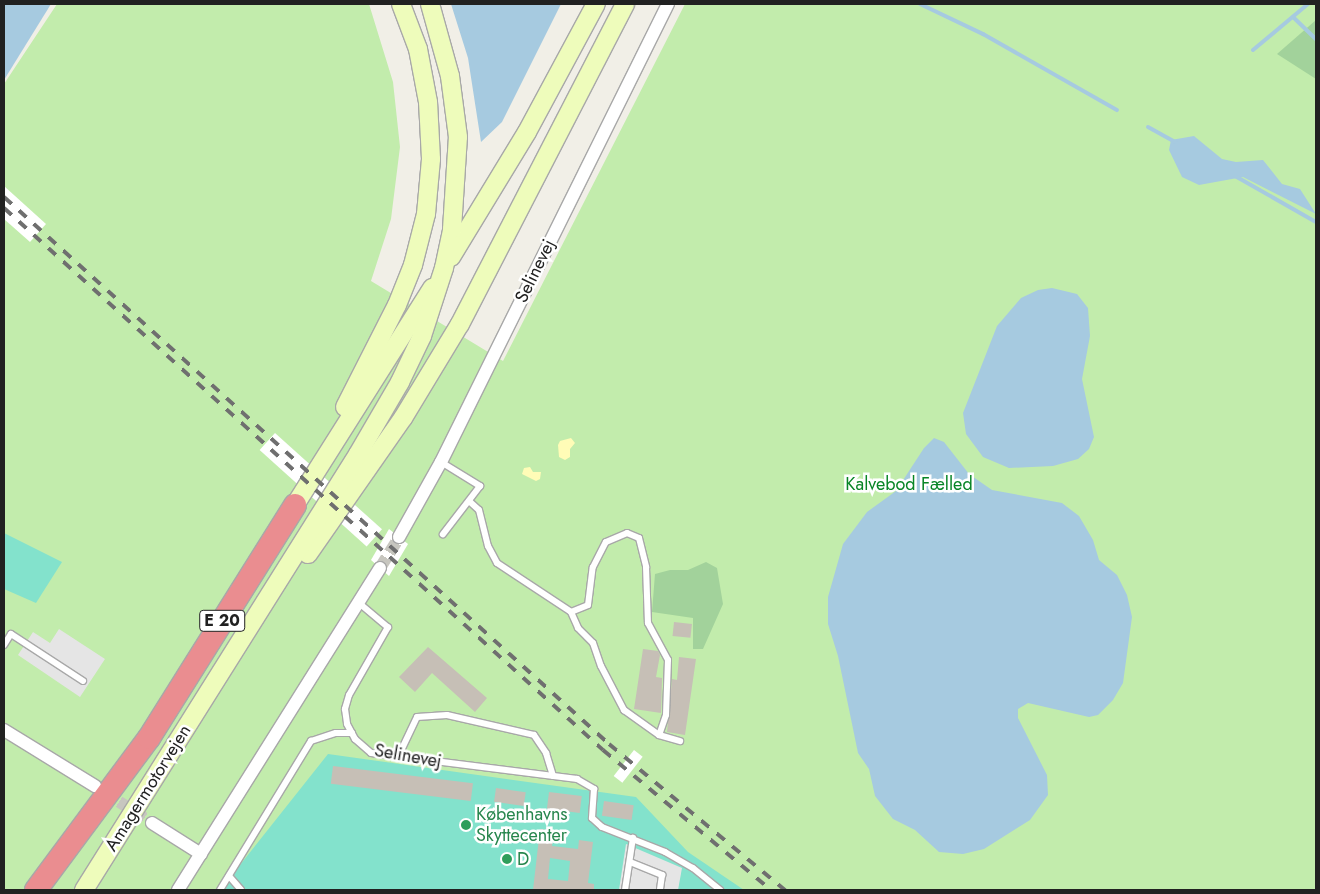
<!DOCTYPE html>
<meta charset="utf-8">
<style>
body{margin:0}
#map{position:relative;width:1320px;height:894px;overflow:hidden;background:#f1efe7;font-family:Jost,sans-serif}
div>[style]{position:absolute}
.grass>*{inset:0;background:#c2ecac}
.forest>*{inset:0;background:#a2d29b}
.sand>*{inset:0;background:#fffcb7}
.pitch>*{inset:0;background:#83e2cc}
.parking>*{inset:0;background:#e5e5e5}
.water>*{inset:0;background:#a6cae0}
.pier>*{inset:0;background:#fff;transform-origin:0 0}
.stream>*{height:4px;margin:-2px;padding:0 2px;transform-origin:2px;border-radius:2px;background:#a6cae0}
.building>*{inset:0;background:#c6bfb6;transform-origin:0 0}
.street-tunnel>*{height:12px;margin-top:-6px;transform-origin:0;background:repeating-linear-gradient(90deg,#c7c6bf 0 12px,transparent 0 18px)}
.roads{filter:drop-shadow(1px 0 #a8a8a8) drop-shadow(-1px 0 #a8a8a8) drop-shadow(0 1px #a8a8a8) drop-shadow(0 -1px #a8a8a8)}
.lane>*{height:6px;margin:-3px;padding:0 3px;transform-origin:3px;border-radius:3px;background:#fff}
.street>*{height:12px;margin:-6px;padding:0 6px;transform-origin:6px;border-radius:6px;background:#fff}
.secondary>*{height:18px;margin:-9px;padding:0 9px;transform-origin:9px;border-radius:9px;background:#eefcbb}
.highway>*{height:22px;margin:-11px;padding:0 11px;transform-origin:11px;border-radius:11px;background:#ea8d90}
.rail>*{height:4px;margin-top:-2px;transform-origin:0;background:repeating-linear-gradient(90deg,#6f6f6f 0 10px,transparent 0 20px)}
.dots>*{width:14px;height:14px;translate:-50% -50%;box-sizing:border-box;border:2px solid #fff;border-radius:50%}
span{translate:-50% -50%;white-space:nowrap;text-align:center;line-height:1.15;-webkit-text-stroke:5px #fff;paint-order:stroke}
.shield-label span{padding:1px 4px;background:#fff;border:1px solid;border-radius:4px;-webkit-text-stroke-width:0}
.shield-label{font-size:16px;color:#212121;font-weight:700}
.street-label{font-size:18px;color:#212121}
.park-label{font-size:18px;color:#088526}
.leisure-label{font-size:18px;color:#27864d}
.left{translate:0 -50%;text-align:left}
.frame{position:absolute;inset:0;border:5px solid #212121;pointer-events:none}
</style>
<div id="map">
<div class="grass">
<i style="clip-path:polygon(57px 4px,369px 4px,393px 82px,400px 147px,391px 219px,371px 281px,503px 361px,685px 4px,1316px 4px,1316px 890px,4px 890px,4px 84px)"></i>
</div>
<div class="forest">
<i style="clip-path:polygon(1316px 20px,1316px 79px,1277px 54px)"></i>
<i style="clip-path:polygon(706px 562px,717px 568px,723px 604px,703px 649px,693px 649px,693px 618px,652px 612px,655px 574px,670px 570px,688px 570px)"></i>
</div>
<div class="sand">
<i style="clip-path:polygon(571px 438px,575px 443px,570px 449px,570px 457px,565px 460px,559px 457px,558px 445px,560px 441px)"></i>
<i style="clip-path:polygon(530px 467px,533px 472px,541px 472px,540px 479px,536px 481px,522px 474px,524px 468px)"></i>
</div>
<div class="pitch">
<i style="clip-path:polygon(4px 533px,62px 562px,36px 603px,4px 589px)"></i>
<i style="clip-path:polygon(328px 754px,636px 797px,688px 852px,744px 890px,220px 890px)"></i>
</div>
<div class="parking">
<i style="clip-path:polygon(59px 629px,105px 659px,80px 697px,18px 655px,33px 632px,50px 643px)"></i>
<i style="clip-path:polygon(626px 844px,682px 868px,678px 890px,619px 890px)"></i>
</div>
<div class="water">
<i style="clip-path:polygon(4px 4px,51px 4px,4px 80px)"></i>
<i style="clip-path:polygon(451px 4px,561px 4px,502px 122px,481px 142px,468px 58px)"></i>
<i style="clip-path:polygon(1194px 136px,1222px 159px,1236px 162px,1263px 160px,1282px 184px,1300px 189px,1316px 214px,1243px 177px,1199px 185px,1182px 177px,1169px 150px,1171px 140px)"></i>
<i style="clip-path:polygon(1052px 288px,1077px 294px,1088px 308px,1090px 336px,1082px 379px,1094px 437px,1089px 449px,1078px 459px,1053px 466px,1009px 468px,983px 457px,966px 434px,963px 413px,997px 326px,1021px 298px,1038px 290px)"></i>
<i style="clip-path:polygon(934px 438px,944px 442px,969px 474px,992px 490px,1062px 503px,1079px 516px,1093px 540px,1099px 560px,1117px 575px,1127px 595px,1132px 617px,1123px 683px,1113px 700px,1098px 715px,1089px 717px,1028px 703px,1018px 709px,1018px 718px,1047px 775px,1048px 795px,1030px 820px,984px 849px,963px 854px,939px 852px,915px 830px,893px 819px,875px 796px,869px 769px,858px 753px,838px 656px,828px 624px,828px 597px,843px 544px,867px 512px,896px 491px,924px 448px)"></i>
</div>
<div class="pier">
<i style="clip-path:polygon(4px 186px,46px 224px,30px 242px,4px 219px)"></i>
<i style="left:275px;top:433px;width:144px;height:23px;rotate:42deg"></i>
<i style="clip-path:polygon(389px 529px,408px 544px,389px 576px,371px 560px)"></i>
<i style="left:634px;top:750px;width:11px;height:33px;rotate:38deg"></i>
</div>
<div class="stream">
<i style="left:920px;top:4px;width:70px;rotate:25.5deg"></i>
<i style="left:983px;top:34px;width:154px;rotate:29.6deg"></i>
<i style="left:1293px;top:17px;width:32px;rotate:44deg"></i>
<i style="left:1253px;top:50px;width:72px;rotate:-39.9deg"></i>
<i style="left:1148px;top:127px;width:31px;rotate:29deg"></i>
<i style="left:1235px;top:176px;width:93px;rotate:29.6deg"></i>
</div>
<div class="building">
<i style="left:674px;top:622px;width:18px;height:14px;rotate:6deg"></i>
<i style="clip-path:polygon(428px 647px,487px 698px,475px 712px,432px 673px,415px 692px,399px 677px)"></i>
<i style="clip-path:polygon(643px 649px,658px 651px,660px 655px,656px 677px,662px 678px,661px 713px,634px 709px)"></i>
<i style="clip-path:polygon(679px 657px,696px 659px,685px 735px,667px 732px,672px 679px,677px 680px)"></i>
<i style="left:333px;top:766px;width:141px;height:18px;rotate:7deg"></i>
<i style="left:496px;top:788px;width:30px;height:14px;rotate:8deg"></i>
<i style="left:549px;top:792px;width:33px;height:17px;rotate:7deg"></i>
<i style="left:604px;top:801px;width:30px;height:15px;rotate:8deg"></i>
<i style="clip-path:polygon(evenodd,540px 829px,554px 831px,552px 846px,578px 849px,579px 840px,593px 842px,588px 883px,594px 884px,594px 890px,533px 890px,540px 829px,550px 858px,570px 861px,568px 881px,548px 879px,550px 858px)"></i>
</div>
<div class="street-tunnel">
<i style="left:380px;top:568px;width:36px;rotate:-58deg"></i>
<i style="left:104px;top:792px;width:57px;rotate:32.9deg"></i>
</div>
<div class="roads">
<div class="lane">
<i style="left:441px;top:462px;width:46px;rotate:31.6deg"></i>
<i style="left:480px;top:486px;width:61px;rotate:127.6deg"></i>
<i style="left:469px;top:501px;width:13px;rotate:42deg"></i>
<i style="left:479px;top:510px;width:37px;rotate:76deg"></i>
<i style="left:488px;top:546px;width:19px;rotate:62deg"></i>
<i style="left:497px;top:563px;width:89px;rotate:33.5deg"></i>
<i style="left:571px;top:612px;width:17px;rotate:66deg"></i>
<i style="left:578px;top:628px;width:21px;rotate:45deg"></i>
<i style="left:593px;top:643px;width:24px;rotate:71deg"></i>
<i style="left:601px;top:666px;width:50px;rotate:62.4deg"></i>
<i style="left:624px;top:710px;width:43px;rotate:35.5deg"></i>
<i style="left:659px;top:735px;width:22px;rotate:16deg"></i>
<i style="left:359px;top:603px;width:38px;rotate:40deg"></i>
<i style="left:388px;top:627px;width:78px;rotate:119.8deg"></i>
<i style="left:349px;top:695px;width:15px;rotate:106deg"></i>
<i style="left:345px;top:709px;width:15px;rotate:82deg"></i>
<i style="left:347px;top:724px;width:17px;rotate:62deg"></i>
<i style="left:355px;top:739px;width:21px;rotate:41deg"></i>
<i style="left:371px;top:753px;width:208px;rotate:7.2deg"></i>
<i style="left:577px;top:779px;width:20px;rotate:30deg"></i>
<i style="left:594px;top:789px;width:29px;rotate:94deg"></i>
<i style="left:592px;top:818px;width:13px;rotate:42deg"></i>
<i style="left:602px;top:827px;width:68px;rotate:21.6deg"></i>
<i style="left:665px;top:852px;width:32px;rotate:30deg"></i>
<i style="left:693px;top:868px;width:35px;rotate:39deg"></i>
<i style="left:571px;top:612px;width:18px;rotate:-22deg"></i>
<i style="left:588px;top:605px;width:38px;rotate:-83deg"></i>
<i style="left:593px;top:567px;width:28px;rotate:-63deg"></i>
<i style="left:606px;top:542px;width:23px;rotate:-23deg"></i>
<i style="left:627px;top:533px;width:13px;rotate:23deg"></i>
<i style="left:639px;top:538px;width:30px;rotate:76deg"></i>
<i style="left:646px;top:567px;width:56px;rotate:88deg"></i>
<i style="left:648px;top:623px;width:42px;rotate:61.6deg"></i>
<i style="left:668px;top:660px;width:55px;rotate:92.1deg"></i>
<i style="left:666px;top:715px;width:21px;rotate:109deg"></i>
<i style="left:4px;top:645px;width:13px;rotate:-58deg"></i>
<i style="left:11px;top:634px;width:86px;rotate:33.1deg"></i>
<i style="left:398px;top:757px;width:44px;rotate:-64.6deg"></i>
<i style="left:417px;top:717px;width:30px;rotate:-4deg"></i>
<i style="left:447px;top:715px;width:89px;rotate:12.9deg"></i>
<i style="left:534px;top:735px;width:22px;rotate:56deg"></i>
<i style="left:546px;top:753px;width:24px;rotate:73deg"></i>
<i style="left:630px;top:862px;width:35px;rotate:22deg"></i>
<i style="left:662px;top:875px;width:15px;rotate:98deg"></i>
<i style="left:229px;top:876px;width:18px;rotate:49deg"></i>
<i style="left:220px;top:890px;width:175px;rotate:-58.6deg"></i>
<i style="left:311px;top:741px;width:26px;rotate:-18deg"></i>
<i style="left:336px;top:733px;width:16px"></i>
<i style="left:625px;top:890px;width:53px;rotate:-81.3deg"></i>
</div>
<div class="street">
<i style="left:399px;top:537px;width:86px;rotate:-60.8deg"></i>
<i style="left:441px;top:462px;width:511px;rotate:-63.64deg"></i>
<i style="left:4px;top:730px;width:107px;rotate:31.6deg"></i>
<i style="left:152px;top:823px;width:58px;rotate:32.3deg"></i>
<i style="left:178px;top:890px;width:380px;rotate:-57.9deg"></i>
</div>
<div class="secondary">
<i style="left:451px;top:257px;width:146px;rotate:-58.7deg"></i>
<i style="left:527px;top:132px;width:145px;rotate:-61.7deg"></i>
<i style="left:345px;top:407px;width:114px;rotate:-63deg"></i>
<i style="left:397px;top:305px;width:43px;rotate:-68.2deg"></i>
<i style="left:413px;top:265px;width:53px;rotate:-75.7deg"></i>
<i style="left:426px;top:214px;width:55px;rotate:-84.8deg"></i>
<i style="left:431px;top:159px;width:57px;rotate:-93deg"></i>
<i style="left:428px;top:102px;width:54px;rotate:-100.7deg"></i>
<i style="left:418px;top:49px;width:48px;rotate:-110.7deg"></i>
<i style="left:295px;top:505px;width:257px;rotate:-57.7deg"></i>
<i style="left:308px;top:554px;width:166px;rotate:-55.1deg"></i>
<i style="left:403px;top:418px;width:110px;rotate:-58.8deg"></i>
<i style="left:460px;top:324px;width:360px;rotate:-62.7deg"></i>
<i style="left:84px;top:890px;width:515px;rotate:-57.85deg"></i>
<i style="left:358px;top:454px;width:83px;rotate:-59.7deg"></i>
<i style="left:400px;top:382px;width:51px;rotate:-64.4deg"></i>
<i style="left:422px;top:336px;width:71px;rotate:-72.1deg"></i>
<i style="left:444px;top:268px;width:40px;rotate:-78deg"></i>
<i style="left:452px;top:229px;width:92px;rotate:-86.3deg"></i>
<i style="left:458px;top:137px;width:62px;rotate:-97.5deg"></i>
<i style="left:450px;top:76px;width:75px;rotate:-105.5deg"></i>
</div>
<div class="highway">
<i style="left:36px;top:890px;width:189px;rotate:-53.4deg"></i>
<i style="left:149px;top:738px;width:275px;rotate:-57.9deg"></i>
</div>
</div>
<div class="rail">
<i style="left:4px;top:197px;width:816px;rotate:42.12deg"></i>
<i style="left:609px;top:744px;width:229px;rotate:39.7deg"></i>
<i style="left:4px;top:208px;width:808px;rotate:42.14deg"></i>
<i style="left:603px;top:750px;width:219px;rotate:39.8deg"></i>
</div>
<div class="dots">
<i style="left:466px;top:825px;background:#2e9e5b"></i>
<i style="left:507px;top:859px;background:#2e9e5b"></i>
</div>
<div class="shield-label">
<span style="left:222px;top:621px">E 20</span>
</div>
<div class="street-label">
<span style="left:535px;top:271px;rotate:-64deg">Selinevej</span>
<span style="left:408px;top:756px;rotate:10deg">Selinevej</span>
<span style="left:148px;top:788px;rotate:-58deg">Amagermotorvejen</span>
</div>
<div class="park-label">
<span style="left:909px;top:484px">Kalvebod Fælled</span>
</div>
<div class="leisure-label">
<span class="left" style="left:476px;top:825px">Københavns<br>Skyttecenter</span>
<span class="left" style="left:517px;top:859px">D</span>
</div>
<div class="frame"></div>
</div>
